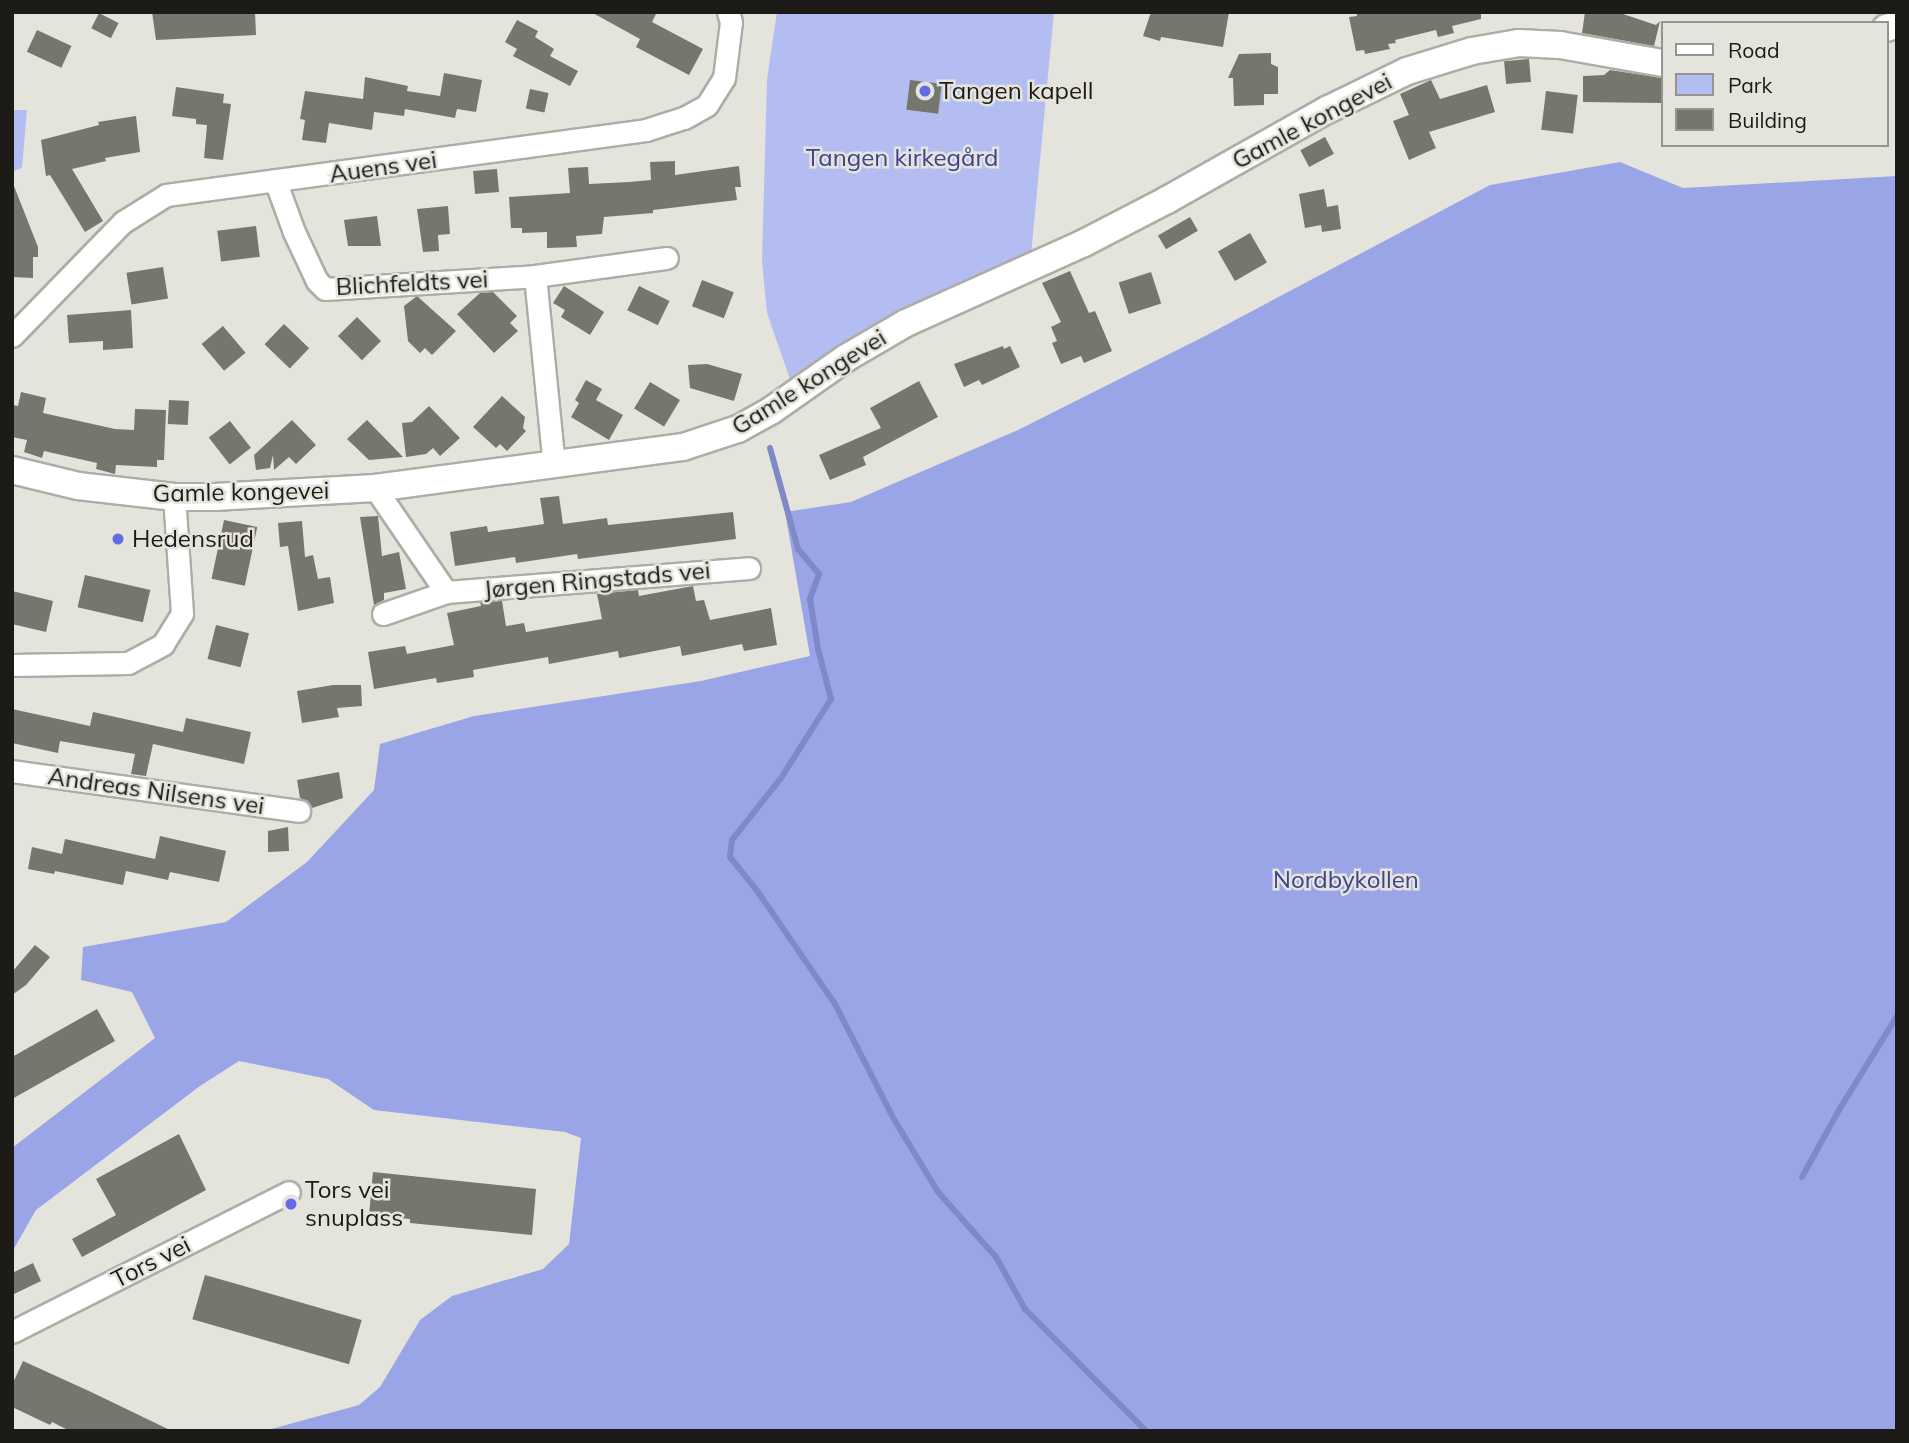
<!DOCTYPE html>
<meta charset="utf-8">
<style>
body{margin:0}
#map{position:relative;width:1909px;height:1443px;overflow:hidden;background:#e5e4dc;font-family:Mulish,sans-serif}
div>[style]{position:absolute}
.green>*{inset:0;background:#b3bdf2}
.forest>*{inset:0;background:#9aa5e7}
.stream>*{height:6px;margin:-3px;padding:0 3px;transform-origin:3px;border-radius:3px;background:#7f89c8}
.building>*{inset:0;background:#77766e;transform-origin:0 0}
.roads{filter:drop-shadow(2px 0 #aeada5) drop-shadow(-2px 0 #aeada5) drop-shadow(0 2px #aeada5) drop-shadow(0 -2px #aeada5)}
.minor>*{height:21px;margin:-10.5px;padding:0 10.5px;transform-origin:10.5px;border-radius:10.5px;background:#fff}
.major>*{height:26px;margin:-13px;padding:0 13px;transform-origin:13px;border-radius:13px;background:#fff}
.dots>*{width:19px;height:19px;translate:-50% -50%;box-sizing:border-box;border:4px solid #e5e4dc;border-radius:50%}
span{translate:-50% -50%;white-space:nowrap;text-align:center;line-height:1.15;-webkit-text-stroke:5px #e5e4dc;paint-order:stroke}
.poi-label{font-size:24px;color:#1c1b18}
.left{translate:0 -50%;text-align:left}
.street-label{font-size:24px;color:#1c1b18}
.park-label{font-size:24px;color:#3e4290}
.frame{position:absolute;inset:0;border:14px solid #1c1b18;pointer-events:none}
.legend{position:absolute;left:1661px;top:21px;width:228px;height:126px;box-sizing:border-box;background:#e5e4dc;border:2px solid #95948e;margin:0;padding:9px 12px;list-style:none;font-size:21px;color:#1c1b18}
.legend li{display:flex;align-items:center;gap:14px;height:35px}
.legend b{width:35px;border:2px solid #95948e}
</style>
<div id="map">
<div class="green">
<i style="clip-path:polygon(777px 12px,1054px 12px,1031px 255px,792px 385px,767px 313px,762px 261px,767px 79px)"></i>
<i style="clip-path:polygon(12px 110px,27px 110px,22px 168px,12px 172px)"></i>
</div>
<div class="forest">
<i style="clip-path:polygon(1620px 162px,1683px 188px,1897px 176px,1897px 1431px,264px 1431px,359px 1405px,380px 1387px,420px 1320px,452px 1296px,543px 1269px,569px 1244px,581px 1138px,565px 1132px,374px 1110px,328px 1079px,239px 1061px,200px 1086px,36px 1210px,12px 1252px,12px 1148px,155px 1038px,132px 992px,81px 980px,83px 947px,226px 922px,307px 862px,374px 790px,380px 744px,474px 716px,701px 681px,810px 656px,785px 512px,851px 502px,1018px 430px,1207px 335px,1490px 185px)"></i>
</div>
<div class="stream">
<i style="left:770px;top:448px;width:105px;rotate:74.5deg"></i>
<i style="left:798px;top:549px;width:33px;rotate:50deg"></i>
<i style="left:819px;top:574px;width:27px;rotate:110deg"></i>
<i style="left:810px;top:599px;width:51px;rotate:80.9deg"></i>
<i style="left:818px;top:649px;width:52px;rotate:75.4deg"></i>
<i style="left:831px;top:699px;width:93px;rotate:122.3deg"></i>
<i style="left:781px;top:778px;width:79px;rotate:128.3deg"></i>
<i style="left:732px;top:840px;width:17px;rotate:97deg"></i>
<i style="left:730px;top:857px;width:45px;rotate:51.3deg"></i>
<i style="left:758px;top:892px;width:136px;rotate:55.5deg"></i>
<i style="left:835px;top:1004px;width:131px;rotate:62.9deg"></i>
<i style="left:895px;top:1121px;width:83px;rotate:58.8deg"></i>
<i style="left:938px;top:1192px;width:87px;rotate:48.3deg"></i>
<i style="left:996px;top:1257px;width:60px;rotate:60.9deg"></i>
<i style="left:1025px;top:1309px;width:172px;rotate:45.2deg"></i>
<i style="left:1802px;top:1177px;width:77px;rotate:-61.1deg"></i>
<i style="left:1839px;top:1110px;width:110px;rotate:-58.3deg"></i>
</div>
<div class="building">
<i style="clip-path:polygon(152px 12px,255px 12px,256px 35px,156px 40px)"></i>
<i style="clip-path:polygon(591px 12px,657px 12px,652px 22px,703px 49px,689px 75px,636px 47px,640px 39px)"></i>
<i style="clip-path:polygon(1151px 12px,1229px 12px,1223px 47px,1161px 37px,1160px 41px,1143px 36px)"></i>
<i style="clip-path:polygon(1356px 12px,1481px 12px,1481px 19px,1452px 26px,1454px 33px,1438px 37px,1436px 30px,1395px 40px,1396px 43px,1388px 44px,1390px 49px,1365px 54px,1364px 50px,1356px 51px,1349px 17px,1357px 16px)"></i>
<i style="clip-path:polygon(1585px 12px,1617px 12px,1656px 25px,1660px 21px,1654px 46px,1582px 33px)"></i>
<i style="left:99px;top:13px;width:22px;height:17px;rotate:27deg"></i>
<i style="clip-path:polygon(517px 20px,538px 31px,535px 37px,554px 49px,550px 56px,578px 71px,570px 86px,513px 56px,517px 49px,505px 42px)"></i>
<i style="left:37px;top:30px;width:38px;height:24px;rotate:25deg"></i>
<i style="clip-path:polygon(1271px 53px,1271px 64px,1278px 67px,1278px 94px,1264px 94px,1264px 105px,1234px 106px,1233px 78px,1228px 78px,1239px 54px)"></i>
<i style="left:1529px;top:59px;width:23px;height:25px;rotate:85deg"></i>
<i style="clip-path:polygon(1610px 70px,1662px 78px,1661px 103px,1583px 102px,1583px 76px,1604px 75px)"></i>
<i style="clip-path:polygon(444px 73px,482px 80px,476px 112px,457px 109px,455px 118px,405px 109px,404px 116px,374px 112px,372px 130px,329px 123px,326px 143px,302px 140px,305px 120px,300px 119px,305px 91px,363px 99px,365px 77px,408px 86px,407px 91px,440px 96px)"></i>
<i style="left:910px;top:80px;width:32px;height:30px;rotate:7deg"></i>
<i style="clip-path:polygon(1431px 80px,1440px 99px,1487px 85px,1495px 112px,1429px 132px,1436px 148px,1409px 160px,1393px 121px,1409px 115px,1400px 94px)"></i>
<i style="clip-path:polygon(176px 87px,224px 94px,223px 103px,231px 104px,223px 160px,204px 158px,207px 125px,196px 124px,196px 119px,172px 116px)"></i>
<i style="left:530px;top:89px;width:19px;height:20px;rotate:12deg"></i>
<i style="left:1546px;top:91px;width:32px;height:39px;rotate:7deg"></i>
<i style="clip-path:polygon(136px 116px,140px 152px,105px 158px,106px 161px,72px 169px,103px 221px,85px 232px,50px 175px,46px 176px,41px 140px,99px 125px,98px 122px)"></i>
<i style="left:1325px;top:137px;width:19px;height:28px;rotate:62deg"></i>
<i style="clip-path:polygon(675px 161px,675px 175px,739px 166px,741px 187px,735px 187px,737px 200px,653px 210px,653px 213px,604px 217px,602px 234px,576px 236px,577px 247px,547px 248px,547px 232px,522px 233px,522px 228px,511px 228px,509px 197px,570px 193px,568px 168px,588px 167px,589px 184px,629px 182px,651px 180px,650px 162px)"></i>
<i style="left:497px;top:169px;width:23px;height:24px;rotate:85deg"></i>
<i style="clip-path:polygon(12px 181px,38px 247px,38px 257px,33px 257px,33px 278px,12px 277px)"></i>
<i style="clip-path:polygon(1324px 189px,1327px 207px,1338px 205px,1341px 229px,1322px 232px,1321px 225px,1305px 228px,1299px 194px)"></i>
<i style="clip-path:polygon(448px 206px,450px 234px,438px 235px,439px 251px,423px 252px,417px 209px)"></i>
<i style="clip-path:polygon(377px 216px,381px 246px,348px 246px,344px 220px)"></i>
<i style="left:1190px;top:217px;width:16px;height:37px;rotate:60deg"></i>
<i style="left:256px;top:226px;width:31px;height:39px;rotate:83deg"></i>
<i style="left:1250px;top:233px;width:34px;height:37px;rotate:60deg"></i>
<i style="left:163px;top:267px;width:32px;height:37px;rotate:81deg"></i>
<i style="clip-path:polygon(1070px 271px,1089px 313px,1095px 311px,1112px 351px,1084px 363px,1081px 356px,1061px 364px,1052px 343px,1057px 341px,1051px 327px,1061px 322px,1042px 283px)"></i>
<i style="left:1151px;top:272px;width:33px;height:34px;rotate:72deg"></i>
<i style="left:702px;top:280px;width:34px;height:28px;rotate:21deg"></i>
<i style="clip-path:polygon(564px 286px,604px 312px,590px 335px,561px 317px,565px 310px,553px 303px)"></i>
<i style="left:639px;top:286px;width:34px;height:27px;rotate:26deg"></i>
<i style="clip-path:polygon(493px 292px,517px 316px,510px 323px,518px 331px,494px 353px,457px 314px,480px 293px)"></i>
<i style="clip-path:polygon(417px 296px,456px 331px,432px 355px,425px 348px,420px 353px,408px 341px,404px 306px)"></i>
<i style="clip-path:polygon(131px 310px,133px 348px,103px 350px,103px 341px,69px 343px,67px 315px)"></i>
<i style="left:357px;top:317px;width:34px;height:27px;rotate:45deg"></i>
<i style="left:284px;top:324px;width:35px;height:28px;rotate:44deg"></i>
<i style="left:223px;top:326px;width:35px;height:28px;rotate:50deg"></i>
<i style="clip-path:polygon(1003px 346px,1004px 349px,1010px 346px,1020px 367px,982px 385px,979px 380px,964px 387px,954px 364px)"></i>
<i style="clip-path:polygon(707px 364px,742px 374px,734px 401px,690px 388px,688px 365px)"></i>
<i style="clip-path:polygon(586px 380px,602px 389px,596px 400px,623px 415px,609px 440px,571px 417px,579px 403px,575px 400px)"></i>
<i style="clip-path:polygon(919px 381px,938px 417px,863px 457px,866px 465px,830px 480px,819px 455px,881px 428px,870px 408px)"></i>
<i style="left:650px;top:382px;width:35px;height:31px;rotate:31deg"></i>
<i style="clip-path:polygon(21px 392px,46px 398px,43px 413px,115px 429px,134px 430px,135px 409px,166px 410px,164px 460px,157px 460px,157px 467px,116px 465px,115px 474px,96px 469px,97px 463px,44px 451px,42px 458px,24px 452px,27px 440px,12px 437px,12px 405px,18px 406px)"></i>
<i style="clip-path:polygon(502px 396px,525px 417px,523px 428px,526px 431px,507px 451px,500px 444px,496px 448px,473px 427px)"></i>
<i style="left:169px;top:400px;width:20px;height:24px;rotate:3deg"></i>
<i style="clip-path:polygon(429px 406px,460px 438px,440px 456px,433px 448px,426px 454px,406px 457px,402px 423px,412px 422px)"></i>
<i style="clip-path:polygon(292px 420px,316px 445px,296px 464px,289px 457px,274px 470px,273px 455px,270px 468px,256px 470px,254px 455px)"></i>
<i style="clip-path:polygon(367px 420px,403px 457px,369px 460px,347px 439px)"></i>
<i style="left:230px;top:421px;width:34px;height:27px;rotate:52deg"></i>
<i style="clip-path:polygon(559px 496px,563px 524px,607px 518px,608px 525px,733px 512px,736px 539px,578px 559px,577px 554px,516px 563px,515px 557px,455px 566px,450px 532px,487px 526px,488px 532px,544px 524px,540px 498px)"></i>
<i style="clip-path:polygon(378px 516px,382px 556px,399px 552px,406px 589px,384px 593px,384px 600px,374px 605px,360px 517px)"></i>
<i style="left:224px;top:520px;width:34px;height:60px;rotate:12deg"></i>
<i style="clip-path:polygon(302px 521px,305px 557px,313px 555px,318px 579px,330px 577px,334px 603px,298px 611px,288px 546px,280px 547px,278px 523px)"></i>
<i style="left:85px;top:575px;width:67px;height:33px;rotate:13deg"></i>
<i style="clip-path:polygon(693px 586px,696px 601px,704px 600px,710px 620px,771px 608px,777px 645px,744px 651px,742px 644px,682px 656px,680px 646px,619px 658px,618px 651px,549px 664px,548px 657px,473px 670px,474px 677px,437px 683px,436px 678px,374px 689px,368px 652px,405px 646px,407px 654px,454px 645px,447px 613px,481px 606px,480px 602px,502px 601px,506px 626px,524px 623px,526px 632px,602px 619px,597px 594px,638px 590px,639px 596px)"></i>
<i style="clip-path:polygon(12px 591px,53px 601px,46px 632px,12px 624px)"></i>
<i style="left:216px;top:625px;width:34px;height:35px;rotate:14deg"></i>
<i style="clip-path:polygon(333px 685px,361px 685px,362px 706px,337px 708px,339px 717px,302px 723px,297px 691px)"></i>
<i style="clip-path:polygon(12px 709px,90px 726px,93px 712px,183px 732px,186px 718px,251px 732px,244px 764px,153px 744px,146px 776px,131px 774px,135px 754px,60px 741px,58px 753px,12px 743px)"></i>
<i style="clip-path:polygon(339px 772px,343px 798px,312px 808px,308px 801px,300px 798px,297px 780px)"></i>
<i style="clip-path:polygon(288px 827px,289px 851px,268px 852px,268px 831px)"></i>
<i style="clip-path:polygon(160px 836px,226px 851px,219px 882px,170px 872px,168px 880px,126px 871px,123px 885px,55px 871px,54px 874px,28px 869px,32px 847px,62px 854px,65px 839px,155px 859px)"></i>
<i style="clip-path:polygon(35px 945px,50px 957px,26px 985px,12px 995px,12px 972px)"></i>
<i style="clip-path:polygon(97px 1009px,115px 1041px,12px 1099px,12px 1057px)"></i>
<i style="clip-path:polygon(179px 1134px,206px 1190px,82px 1257px,72px 1239px,116px 1215px,96px 1179px)"></i>
<i style="clip-path:polygon(373px 1172px,536px 1189px,532px 1235px,410px 1223px,410px 1219px,369px 1215px)"></i>
<i style="clip-path:polygon(33px 1263px,41px 1281px,12px 1295px,12px 1273px)"></i>
<i style="left:205px;top:1275px;width:163px;height:46px;rotate:16deg"></i>
<i style="clip-path:polygon(23px 1361px,89px 1391px,172px 1431px,70px 1431px,52px 1422px,50px 1425px,12px 1407px,12px 1385px)"></i>
</div>
<div class="roads">
<div class="minor">
<i style="left:275px;top:180px;width:55px;rotate:69.9deg"></i>
<i style="left:294px;top:232px;width:54px;rotate:64.9deg"></i>
<i style="left:317px;top:281px;width:11px;rotate:45deg"></i>
<i style="left:325px;top:289px;width:210px;rotate:-3.5deg"></i>
<i style="left:535px;top:276px;width:133px;rotate:-7.8deg"></i>
<i style="left:535px;top:276px;width:190px;rotate:84.3deg"></i>
<i style="left:12px;top:336px;width:159px;rotate:-45.8deg"></i>
<i style="left:123px;top:222px;width:51px;rotate:-32.1deg"></i>
<i style="left:166px;top:195px;width:484px;rotate:-7.7deg"></i>
<i style="left:646px;top:130px;width:40px;rotate:-18deg"></i>
<i style="left:684px;top:118px;width:26px;rotate:-29deg"></i>
<i style="left:707px;top:105px;width:32px;rotate:-58deg"></i>
<i style="left:724px;top:78px;width:56px;rotate:-82.9deg"></i>
<i style="left:731px;top:22px;width:10px;rotate:-107deg"></i>
<i style="left:375px;top:488px;width:126px;rotate:55.7deg"></i>
<i style="left:446px;top:592px;width:304px;rotate:-4.5deg"></i>
<i style="left:383px;top:614px;width:67px;rotate:-19.2deg"></i>
<i style="left:12px;top:665px;width:116px;rotate:-1deg"></i>
<i style="left:128px;top:663px;width:40px;rotate:-28deg"></i>
<i style="left:163px;top:644px;width:36px;rotate:-58deg"></i>
<i style="left:182px;top:613px;width:116px;rotate:-93.9deg"></i>
<i style="left:12px;top:771px;width:290px;rotate:7.9deg"></i>
<i style="left:12px;top:1332px;width:310px;rotate:-26.8deg"></i>
</div>
<div class="major">
<i style="left:1886px;top:28px;width:11px;rotate:-15deg"></i>
<i style="left:12px;top:470px;width:68px;rotate:13.6deg"></i>
<i style="left:78px;top:486px;width:97px;rotate:6.5deg"></i>
<i style="left:174px;top:497px;width:40px"></i>
<i style="left:214px;top:497px;width:161px;rotate:-3.2deg"></i>
<i style="left:375px;top:488px;width:311px;rotate:-7.6deg"></i>
<i style="left:683px;top:447px;width:58px;rotate:-18.1deg"></i>
<i style="left:738px;top:429px;width:39px;rotate:-29deg"></i>
<i style="left:772px;top:410px;width:90px;rotate:-35.1deg"></i>
<i style="left:846px;top:358px;width:69px;rotate:-30.3deg"></i>
<i style="left:906px;top:323px;width:195px;rotate:-24.2deg"></i>
<i style="left:1084px;top:243px;width:93px;rotate:-27.4deg"></i>
<i style="left:1167px;top:200px;width:184px;rotate:-29.4deg"></i>
<i style="left:1327px;top:110px;width:89px;rotate:-26deg"></i>
<i style="left:1407px;top:71px;width:68px;rotate:-17.1deg"></i>
<i style="left:1472px;top:51px;width:48px;rotate:-9.7deg"></i>
<i style="left:1519px;top:43px;width:41px;rotate:2.8deg"></i>
<i style="left:1560px;top:45px;width:104px;rotate:10deg"></i>
</div>
</div>
<div class="dots">
<i style="left:925px;top:91px;background:#646ae3"></i>
<i style="left:118px;top:539px;background:#646ae3"></i>
<i style="left:291px;top:1204px;background:#646ae3"></i>
</div>
<div class="poi-label">
<span class="left" style="left:939px;top:91px">Tangen kapell</span>
<span class="left" style="left:132px;top:539px">Hedensrud</span>
<span class="left" style="left:305px;top:1204px">Tors vei<br>snuplass</span>
</div>
<div class="street-label">
<span style="left:1312px;top:121px;rotate:-28deg">Gamle kongevei</span>
<span style="left:383px;top:167px;rotate:-8deg">Auens vei</span>
<span style="left:412px;top:283px;rotate:-3deg">Blichfeldts vei</span>
<span style="left:809px;top:382px;rotate:-32deg">Gamle kongevei</span>
<span style="left:241px;top:492px;rotate:-1deg">Gamle kongevei</span>
<span style="left:597px;top:580px;rotate:-5deg">Jørgen Ringstads vei</span>
<span style="left:156px;top:791px;rotate:8deg">Andreas Nilsens vei</span>
<span style="left:151px;top:1262px;rotate:-27deg">Tors vei</span>
</div>
<div class="park-label">
<span style="left:902px;top:158px">Tangen kirkegård</span>
<span style="left:1346px;top:880px">Nordbykollen</span>
</div>
<div class="frame"></div>
<ul class="legend">
<li><b style="height:9px;background:#fff"></b>Road</li>
<li><b style="height:19px;background:#b3bdf2"></b>Park</li>
<li><b style="height:19px;background:#77766e"></b>Building</li>
</ul>
</div>
